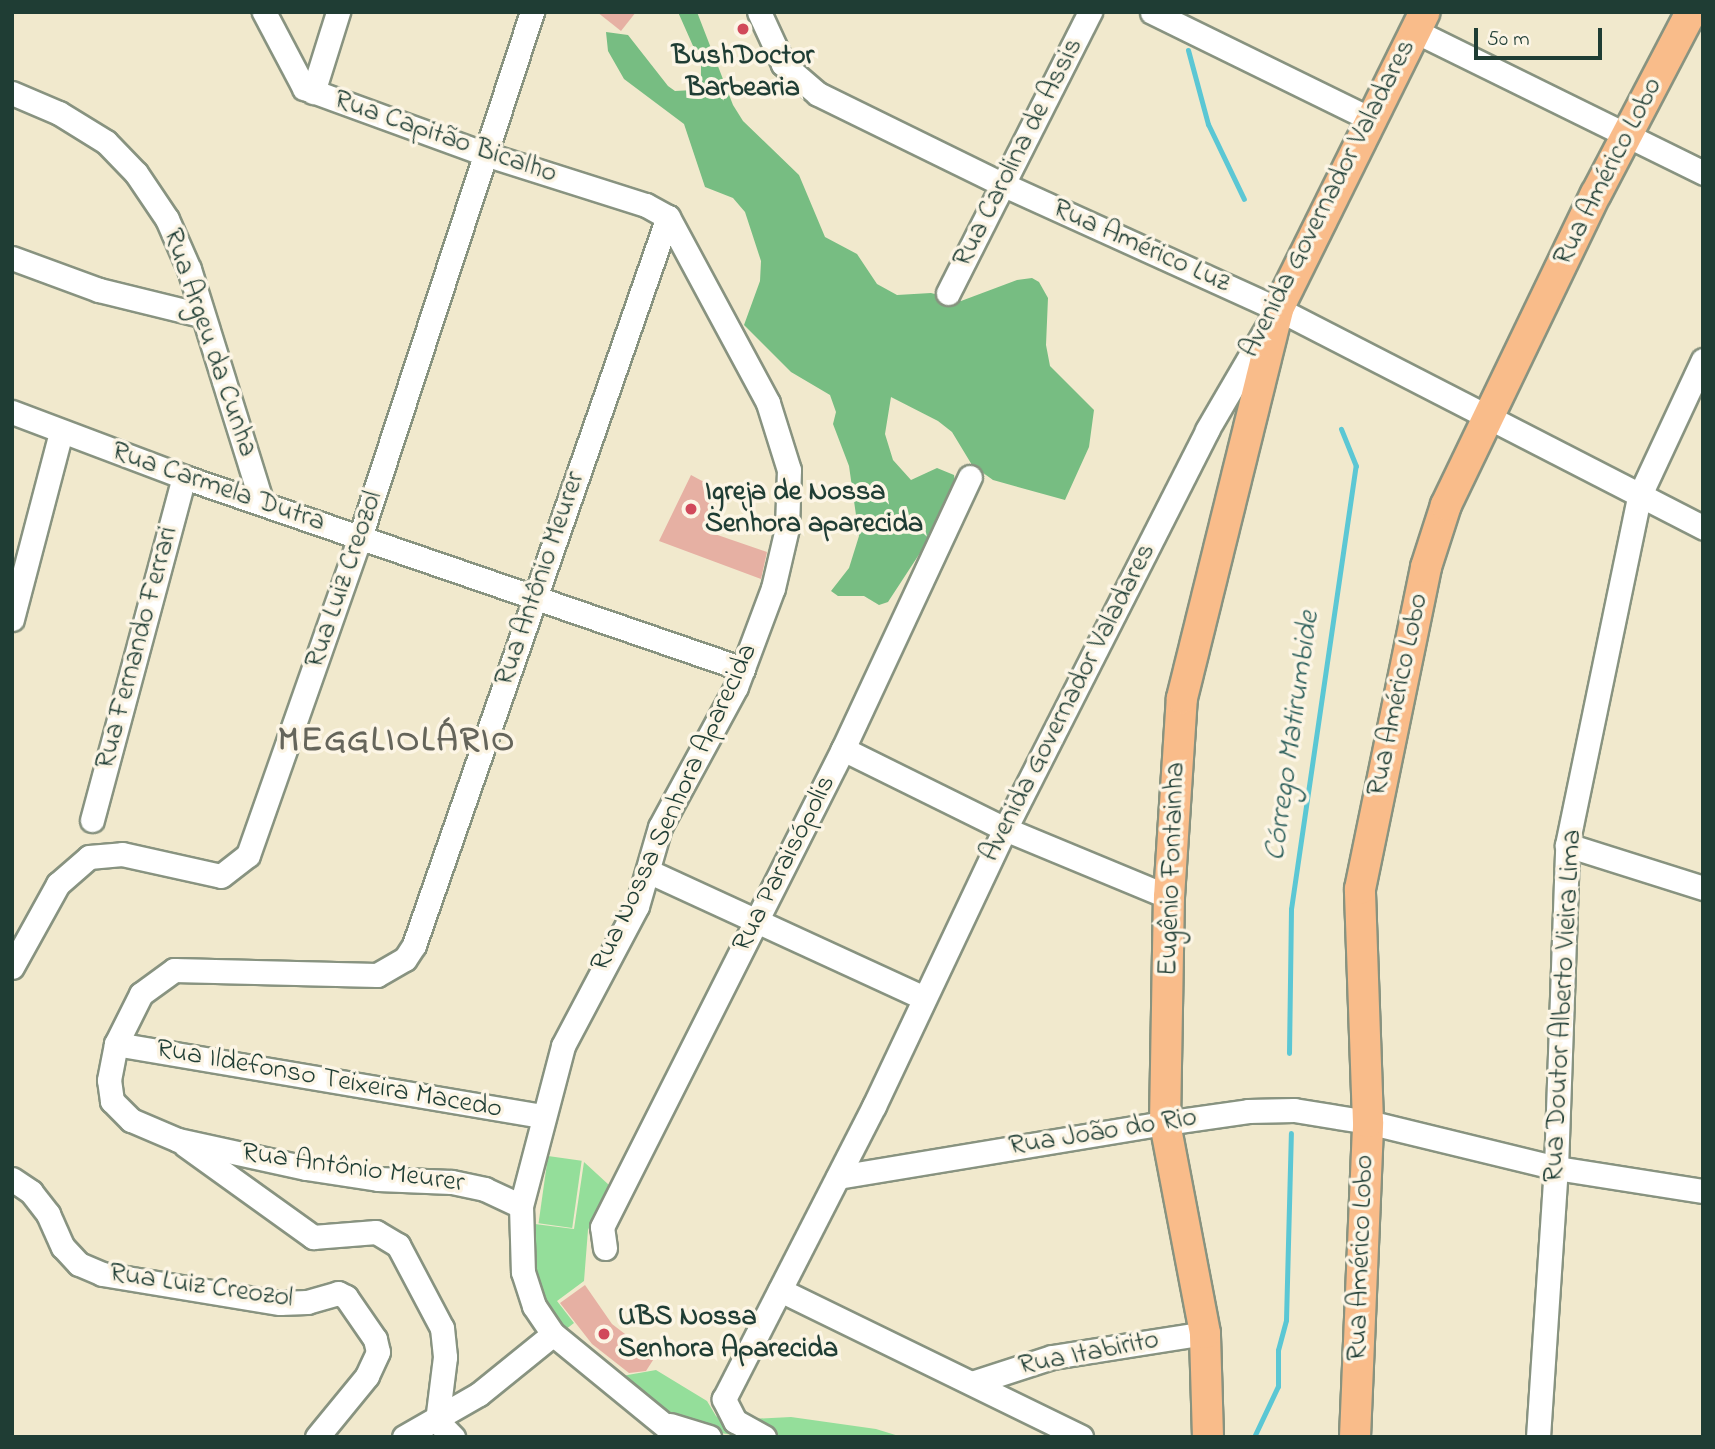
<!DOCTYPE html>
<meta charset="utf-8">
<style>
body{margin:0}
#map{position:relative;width:1715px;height:1449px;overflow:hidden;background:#f1e9cd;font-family:"Indie Flower",sans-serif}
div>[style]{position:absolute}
.green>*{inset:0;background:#94de9a;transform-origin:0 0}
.forest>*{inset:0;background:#77bd82}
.stream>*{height:5px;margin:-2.5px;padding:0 2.5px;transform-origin:2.5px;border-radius:2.5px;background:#5bc7d4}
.building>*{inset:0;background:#e6b0a3}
.roads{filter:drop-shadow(2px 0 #889380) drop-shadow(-2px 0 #889380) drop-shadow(0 2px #889380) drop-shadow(0 -2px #889380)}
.minor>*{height:23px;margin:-11.5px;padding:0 11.5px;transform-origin:11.5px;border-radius:11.5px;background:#fff}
.major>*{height:30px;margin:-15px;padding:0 15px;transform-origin:15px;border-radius:15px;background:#f9bc8a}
.dots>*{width:19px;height:19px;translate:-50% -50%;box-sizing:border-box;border:4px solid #fcf5e5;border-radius:50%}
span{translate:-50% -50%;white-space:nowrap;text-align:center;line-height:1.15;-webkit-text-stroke:7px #fcf5e5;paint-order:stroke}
.poi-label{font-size:28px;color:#1f3d34;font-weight:700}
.left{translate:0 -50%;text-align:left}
.street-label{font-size:28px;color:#1f3d34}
.water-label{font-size:30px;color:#2e605c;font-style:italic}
.district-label{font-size:35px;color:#65655b;font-weight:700;letter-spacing:2px}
.frame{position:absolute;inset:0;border:14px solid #1f3d34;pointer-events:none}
.scale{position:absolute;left:1474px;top:28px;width:128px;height:32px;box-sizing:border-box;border:4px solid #1f3d34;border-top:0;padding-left:9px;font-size:21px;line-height:24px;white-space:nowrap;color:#1f3d34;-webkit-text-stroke:5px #fcf5e5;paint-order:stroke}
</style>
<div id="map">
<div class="green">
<i style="left:548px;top:1156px;width:34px;height:68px;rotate:8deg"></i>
<i style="clip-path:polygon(584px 1162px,609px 1185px,588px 1230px,584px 1281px,557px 1301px,574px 1323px,565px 1330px,545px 1304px,536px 1267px,535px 1224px,574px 1229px)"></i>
<i style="clip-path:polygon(656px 1370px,707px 1401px,716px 1416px,744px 1437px,681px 1426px,622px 1376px)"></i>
<i style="clip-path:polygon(791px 1417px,876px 1429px,902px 1437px,777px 1437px,748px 1425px,749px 1419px)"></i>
</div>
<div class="forest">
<i style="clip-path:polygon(678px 12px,697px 12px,733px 105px,743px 121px,799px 175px,825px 237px,857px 254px,877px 284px,897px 295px,931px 293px,961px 301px,1017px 280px,1032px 278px,1039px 282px,1048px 298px,1046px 345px,1050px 366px,1094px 410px,1089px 447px,1065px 500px,993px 480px,972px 465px,952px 432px,938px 421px,891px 397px,885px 434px,893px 460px,911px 480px,937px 468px,954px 475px,955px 482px,937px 527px,888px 602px,879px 605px,864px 596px,838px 596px,831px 591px,849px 568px,859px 536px,849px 466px,833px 424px,836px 412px,830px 395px,791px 372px,744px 325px,760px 281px,761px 261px,745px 212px,733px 198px,705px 187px,684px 124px,624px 79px,608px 51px,606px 32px,628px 35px,668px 86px,675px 91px,694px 90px,701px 85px,701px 64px)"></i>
</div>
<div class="stream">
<i style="left:1188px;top:50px;width:77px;rotate:74.9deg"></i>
<i style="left:1208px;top:124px;width:83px;rotate:64.4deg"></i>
<i style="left:1289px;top:1053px;width:144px;rotate:-89.2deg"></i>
<i style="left:1291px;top:909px;width:448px;rotate:-81.7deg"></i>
<i style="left:1356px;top:466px;width:40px;rotate:-112deg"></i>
<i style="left:1254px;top:1437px;width:56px;rotate:-64.8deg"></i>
<i style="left:1278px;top:1386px;width:36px;rotate:-90deg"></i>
<i style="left:1278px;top:1350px;width:31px;rotate:-75deg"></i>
<i style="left:1286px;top:1320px;width:187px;rotate:-88.5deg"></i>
</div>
<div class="building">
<i style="clip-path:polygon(597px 12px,636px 12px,621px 31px)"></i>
<i style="clip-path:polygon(691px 475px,717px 489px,703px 530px,767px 552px,761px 579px,659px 541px)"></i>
<i style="clip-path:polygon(585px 1285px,612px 1324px,655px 1357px,646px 1371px,629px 1373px,592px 1344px,560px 1303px)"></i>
</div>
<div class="roads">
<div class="minor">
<i style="left:264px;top:12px;width:86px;rotate:62.2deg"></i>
<i style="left:304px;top:88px;width:193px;rotate:20deg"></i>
<i style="left:485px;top:154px;width:169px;rotate:17.6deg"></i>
<i style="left:646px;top:205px;width:25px;rotate:29deg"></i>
<i style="left:759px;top:12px;width:57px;rotate:65.2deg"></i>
<i style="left:783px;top:64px;width:46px;rotate:40.6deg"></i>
<i style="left:818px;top:94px;width:205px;rotate:26.1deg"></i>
<i style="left:1002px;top:184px;width:303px;rotate:24.4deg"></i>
<i style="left:1278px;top:309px;width:478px;rotate:27.2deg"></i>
<i style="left:1152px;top:12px;width:245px;rotate:26.1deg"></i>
<i style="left:1415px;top:31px;width:321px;rotate:26.2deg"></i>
<i style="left:313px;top:92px;width:84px;rotate:-72.6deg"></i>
<i style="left:12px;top:93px;width:51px;rotate:23.1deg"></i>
<i style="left:59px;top:113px;width:55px;rotate:31.7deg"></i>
<i style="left:106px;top:142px;width:43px;rotate:45.9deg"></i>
<i style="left:136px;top:173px;width:55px;rotate:56deg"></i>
<i style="left:167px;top:219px;width:55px;rotate:66.3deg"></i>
<i style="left:189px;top:269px;width:245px;rotate:72.7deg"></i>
<i style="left:668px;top:217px;width:211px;rotate:61.7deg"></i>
<i style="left:768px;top:403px;width:70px;rotate:72.6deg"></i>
<i style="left:789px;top:470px;width:58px;rotate:92deg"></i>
<i style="left:787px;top:528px;width:62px;rotate:103.1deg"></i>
<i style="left:773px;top:588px;width:106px;rotate:110.5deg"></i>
<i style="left:736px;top:687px;width:159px;rotate:118.5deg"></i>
<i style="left:660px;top:827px;width:82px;rotate:106.2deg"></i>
<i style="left:637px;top:906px;width:158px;rotate:117.9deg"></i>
<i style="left:563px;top:1046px;width:165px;rotate:104.7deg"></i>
<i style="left:521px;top:1206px;width:66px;rotate:88.3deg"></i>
<i style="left:523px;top:1272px;width:36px;rotate:72deg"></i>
<i style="left:534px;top:1306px;width:34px;rotate:56deg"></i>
<i style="left:553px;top:1334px;width:163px;rotate:39.3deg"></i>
<i style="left:12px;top:258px;width:93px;rotate:20.2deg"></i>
<i style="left:99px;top:290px;width:105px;rotate:13.8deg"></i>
<i style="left:948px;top:293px;width:315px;rotate:-63.2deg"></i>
<i style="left:12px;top:412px;width:184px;rotate:20.7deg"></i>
<i style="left:184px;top:477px;width:591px;rotate:18.96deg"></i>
<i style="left:12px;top:619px;width:193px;rotate:-75.3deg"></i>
<i style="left:843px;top:749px;width:181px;rotate:26.3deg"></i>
<i style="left:1005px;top:829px;width:178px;rotate:22.5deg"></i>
<i style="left:92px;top:820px;width:355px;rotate:-75deg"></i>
<i style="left:1567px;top:845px;width:143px;rotate:17.5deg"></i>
<i style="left:648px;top:871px;width:302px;rotate:24.7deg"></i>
<i style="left:12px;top:967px;width:95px;rotate:-61deg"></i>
<i style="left:58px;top:884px;width:41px;rotate:-41.1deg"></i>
<i style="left:89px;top:857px;width:33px;rotate:-5deg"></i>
<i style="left:122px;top:854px;width:101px;rotate:12.5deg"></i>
<i style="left:221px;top:876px;width:34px;rotate:-38deg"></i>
<i style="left:248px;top:855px;width:337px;rotate:-70.6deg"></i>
<i style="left:360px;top:537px;width:552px;rotate:-71.86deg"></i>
<i style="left:116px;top:1044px;width:433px;rotate:9.6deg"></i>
<i style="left:185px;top:1145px;width:158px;rotate:35.7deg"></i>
<i style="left:313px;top:1237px;width:63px;rotate:-4.5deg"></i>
<i style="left:376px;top:1232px;width:26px;rotate:31deg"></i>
<i style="left:398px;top:1245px;width:94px;rotate:62.1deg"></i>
<i style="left:442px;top:1328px;width:29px;rotate:84deg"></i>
<i style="left:445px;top:1357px;width:64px;rotate:97.1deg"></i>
<i style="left:437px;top:1421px;width:23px;rotate:45deg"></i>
<i style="left:838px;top:1177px;width:331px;rotate:-9.4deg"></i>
<i style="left:1165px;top:1123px;width:84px;rotate:-8.2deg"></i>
<i style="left:1248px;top:1111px;width:46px;rotate:-1.2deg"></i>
<i style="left:1294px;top:1110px;width:75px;rotate:9.2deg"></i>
<i style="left:1368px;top:1122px;width:194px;rotate:13.7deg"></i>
<i style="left:1556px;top:1168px;width:149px;rotate:8.9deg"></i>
<i style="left:12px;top:1179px;width:23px;rotate:34deg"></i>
<i style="left:31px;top:1192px;width:28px;rotate:52deg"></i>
<i style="left:48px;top:1214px;width:36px;rotate:66deg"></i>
<i style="left:63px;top:1247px;width:23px;rotate:47deg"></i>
<i style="left:79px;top:1264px;width:25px;rotate:23deg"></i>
<i style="left:102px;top:1274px;width:180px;rotate:9.3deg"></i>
<i style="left:280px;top:1303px;width:27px;rotate:-2deg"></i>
<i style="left:307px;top:1302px;width:32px;rotate:-16deg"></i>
<i style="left:338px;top:1293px;width:9px;rotate:27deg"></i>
<i style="left:346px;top:1297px;width:51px;rotate:55.4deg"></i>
<i style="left:375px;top:1339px;width:13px;rotate:77deg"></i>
<i style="left:378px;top:1352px;width:26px;rotate:115deg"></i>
<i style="left:367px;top:1376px;width:79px;rotate:129.3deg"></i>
<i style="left:521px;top:1206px;width:40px;rotate:-155deg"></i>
<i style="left:485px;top:1189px;width:35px;rotate:-168deg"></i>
<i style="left:451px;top:1182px;width:73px;rotate:-177.6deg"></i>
<i style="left:378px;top:1179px;width:73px;rotate:-171.3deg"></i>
<i style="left:306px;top:1168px;width:131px;rotate:-167.7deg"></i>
<i style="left:178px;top:1140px;width:51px;rotate:-156.9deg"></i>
<i style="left:131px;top:1120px;width:27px;rotate:-135deg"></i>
<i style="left:112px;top:1101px;width:21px;rotate:-98deg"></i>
<i style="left:109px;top:1080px;width:37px;rotate:-79deg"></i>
<i style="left:116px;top:1044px;width:56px;rotate:-63.4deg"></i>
<i style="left:141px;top:994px;width:41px;rotate:-36deg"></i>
<i style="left:174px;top:970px;width:203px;rotate:1.4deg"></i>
<i style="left:377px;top:975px;width:32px;rotate:-30deg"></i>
<i style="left:405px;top:959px;width:17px;rotate:-57deg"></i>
<i style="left:414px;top:945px;width:771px;rotate:-70.77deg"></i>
<i style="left:605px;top:1248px;width:21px;rotate:-98deg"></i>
<i style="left:602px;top:1227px;width:535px;rotate:-63.24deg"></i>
<i style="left:843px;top:749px;width:300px;rotate:-65deg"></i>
<i style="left:780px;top:1290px;width:335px;rotate:26deg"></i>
<i style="left:975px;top:1382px;width:81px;rotate:-18deg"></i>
<i style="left:1052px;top:1357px;width:155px;rotate:-8.9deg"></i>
<i style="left:670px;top:1425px;width:41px;rotate:17.1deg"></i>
<i style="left:404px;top:1437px;width:86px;rotate:-29.8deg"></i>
<i style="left:479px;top:1394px;width:95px;rotate:-39deg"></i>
<i style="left:764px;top:1437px;width:33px;rotate:-151deg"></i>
<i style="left:735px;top:1421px;width:25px;rotate:-117deg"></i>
<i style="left:724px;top:1399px;width:329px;rotate:-62.9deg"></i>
<i style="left:874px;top:1106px;width:306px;rotate:-64.7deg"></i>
<i style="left:1005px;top:829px;width:447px;rotate:-63.1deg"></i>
<i style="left:1207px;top:430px;width:123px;rotate:-59.7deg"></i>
<i style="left:1538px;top:1437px;width:270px;rotate:-86.2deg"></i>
<i style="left:1556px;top:1168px;width:323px;rotate:-88deg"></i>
<i style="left:1567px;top:845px;width:355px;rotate:-78.3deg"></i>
<i style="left:1639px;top:497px;width:151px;rotate:-65deg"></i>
</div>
<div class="major">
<i style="left:1208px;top:1437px;width:104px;rotate:-91.7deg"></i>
<i style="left:1205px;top:1333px;width:214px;rotate:-100.8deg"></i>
<i style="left:1165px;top:1123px;width:226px;rotate:-89deg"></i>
<i style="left:1169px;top:897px;width:199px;rotate:-86.3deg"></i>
<i style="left:1182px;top:698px;width:401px;rotate:-76.1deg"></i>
<i style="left:1278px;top:309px;width:331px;rotate:-63.7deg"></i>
<i style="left:1355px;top:1437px;width:315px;rotate:-87.6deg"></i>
<i style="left:1368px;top:1122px;width:233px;rotate:-92deg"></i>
<i style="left:1360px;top:889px;width:329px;rotate:-78.4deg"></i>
<i style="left:1426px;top:567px;width:65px;rotate:-72.1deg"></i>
<i style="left:1446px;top:505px;width:345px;rotate:-64.3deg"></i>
<i style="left:1596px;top:194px;width:205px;rotate:-62.4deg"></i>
</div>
</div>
<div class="dots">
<i style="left:743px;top:29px;background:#d1495b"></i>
<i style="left:691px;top:509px;background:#d1495b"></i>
<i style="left:604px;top:1334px;background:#d1495b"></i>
</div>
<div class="poi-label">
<span style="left:743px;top:73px">BushDoctor<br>Barbearia</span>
<span class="left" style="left:705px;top:509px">Igreja de Nossa<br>Senhora aparecida</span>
<span class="left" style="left:618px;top:1334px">UBS Nossa<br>Senhora Aparecida</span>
</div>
<div class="street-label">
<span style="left:445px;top:138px;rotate:19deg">Rua Capitão Bicalho</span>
<span style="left:1019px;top:153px;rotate:-63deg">Rua Carolina de Assis</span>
<span style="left:1609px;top:172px;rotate:-63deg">Rua Américo Lobo</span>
<span style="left:1329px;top:199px;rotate:-63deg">Avenida Governador Valadares</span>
<span style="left:1141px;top:247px;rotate:24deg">Rua Américo Luz</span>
<span style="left:209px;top:343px;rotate:71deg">Rua Argeu da Cunha</span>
<span style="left:218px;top:488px;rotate:19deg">Rua Carmela Dutra</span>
<span style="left:541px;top:579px;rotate:-71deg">Rua Antônio Meurer</span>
<span style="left:345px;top:580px;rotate:-71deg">Rua Luiz Creozol</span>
<span style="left:138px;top:648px;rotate:-75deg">Rua Fernando Ferrari</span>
<span style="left:1399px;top:695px;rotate:-78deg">Rua Américo Lobo</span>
<span style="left:1069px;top:703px;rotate:-63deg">Avenida Governador Valadares</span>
<span style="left:675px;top:808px;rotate:-65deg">Rua Nossa Senhora Aparecida</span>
<span style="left:785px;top:864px;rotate:-63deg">Rua Paraisópolis</span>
<span style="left:1173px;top:869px;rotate:-88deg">Eugênio Fontainha</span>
<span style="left:1564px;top:1006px;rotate:-87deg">Rua Doutor Alberto Vieira Lima</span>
<span style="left:329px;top:1080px;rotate:10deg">Rua Ildefonso Teixeira Macedo</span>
<span style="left:1103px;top:1133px;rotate:-9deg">Rua João do Rio</span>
<span style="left:353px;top:1169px;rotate:8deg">Rua Antônio Meurer</span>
<span style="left:1362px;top:1258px;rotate:-88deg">Rua Américo Lobo</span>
<span style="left:201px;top:1287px;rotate:8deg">Rua Luiz Creozol</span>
<span style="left:1089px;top:1354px;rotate:-11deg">Rua Itabirito</span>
</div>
<div class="water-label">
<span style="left:1293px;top:736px;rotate:-82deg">Córrego Matirumbide</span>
</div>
<div class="district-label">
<span style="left:397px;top:742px">MEGGLIOLÁRIO</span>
</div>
<div class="frame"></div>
<div class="scale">50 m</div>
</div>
